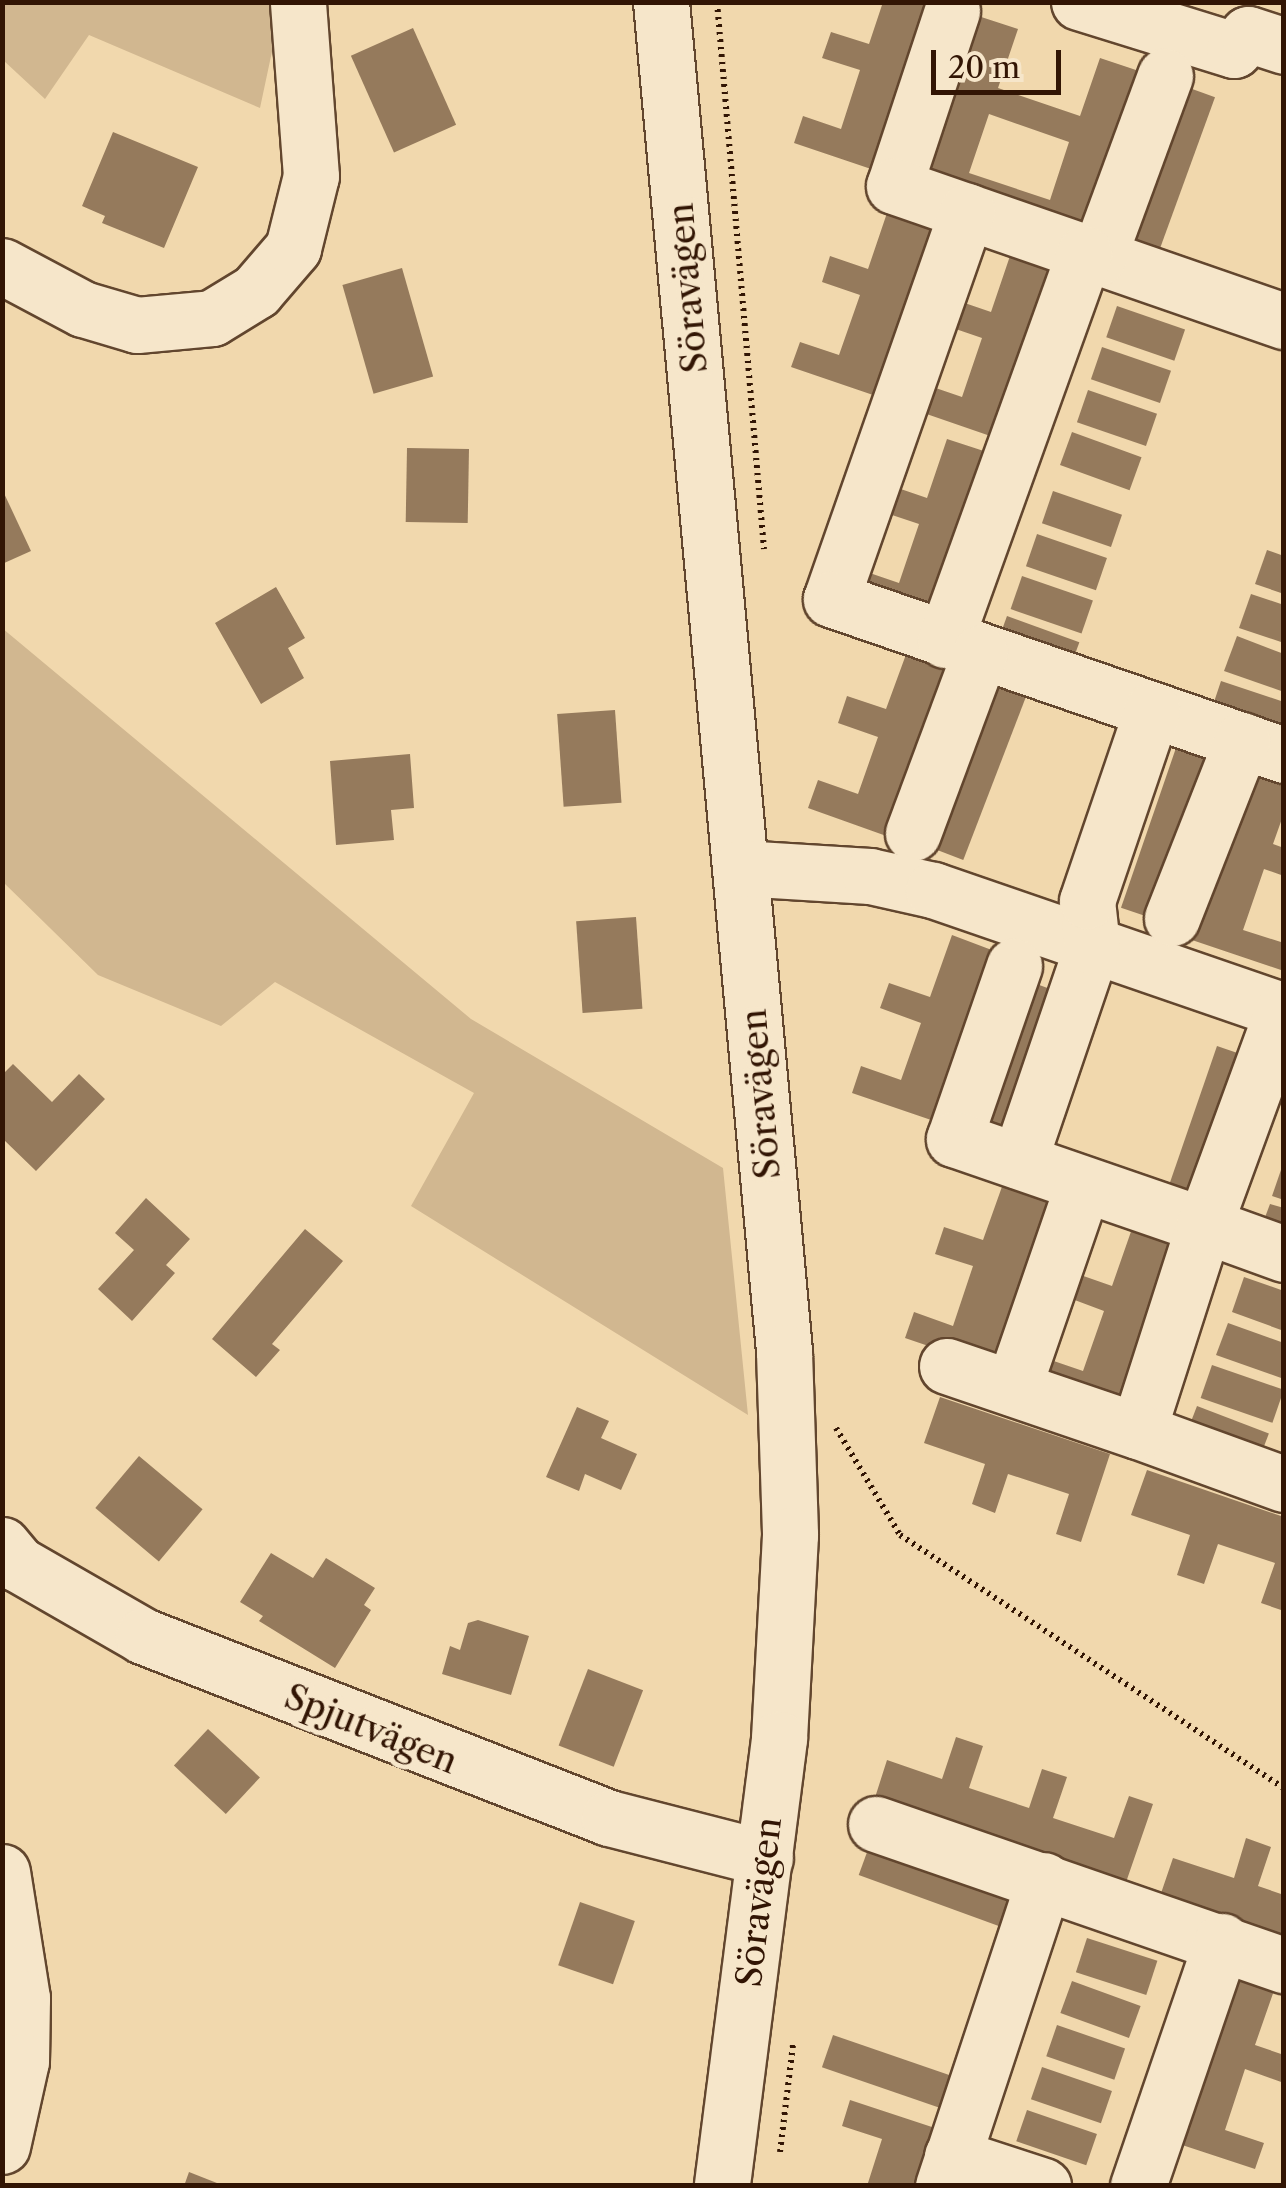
<!DOCTYPE html>
<meta charset="utf-8">
<style>
body{margin:0}
#map{position:relative;width:1286px;height:2188px;overflow:hidden;background:#f1d8ad;font-family:"Libre Caslon Text",serif}
div>[style]{position:absolute}
.green>*{inset:0;background:#d1b790}
.building>*{inset:0;background:#957a5c;transform-origin:0 0}
.path>*{height:6px;margin-top:-3px;transform-origin:0;background:repeating-linear-gradient(90deg,#321504 0 2.5px,transparent 0 7.5px)}
.roads{filter:drop-shadow(2px 0 #62462e) drop-shadow(-2px 0 #62462e) drop-shadow(0 2px #62462e) drop-shadow(0 -2px #62462e)}
.minor>*{height:55px;margin:-27.5px;padding:0 27.5px;transform-origin:27.5px;border-radius:27.5px;background:#f6e6ca}
span{translate:-50% -50%;white-space:nowrap;text-align:center;line-height:1.15;-webkit-text-stroke:10px #f6e6ca;paint-order:stroke}
.street-label{font-size:35px;color:#321504}
.frame{position:absolute;inset:0;border:5px solid #321504;pointer-events:none}
.scale{position:absolute;left:931px;top:50px;width:130px;height:45px;box-sizing:border-box;border:5px solid #321504;border-top:0;padding-left:12px;font-size:30px;line-height:35px;white-space:nowrap;color:#321504;-webkit-text-stroke:8px #f6e6ca;paint-order:stroke}
</style>
<div id="map">
<div class="green">
<i style="clip-path:polygon(2px 3px,270px 3px,274px 42px,260px 108px,89px 35px,45px 99px,3px 60px)"></i>
<i style="clip-path:polygon(2px 628px,471px 1019px,723px 1168px,748px 1415px,411px 1206px,474px 1093px,275px 982px,221px 1026px,98px 975px,3px 882px)"></i>
</div>
<div class="building">
<i style="clip-path:polygon(883px 2px,934px 2px,877px 171px,794px 143px,803px 116px,841px 129px,860px 70px,822px 58px,831px 32px,869px 44px)"></i>
<i style="clip-path:polygon(evenodd,972px 14px,1018px 29px,998px 88px,1080px 116px,1100px 58px,1142px 72px,1085px 242px,914px 184px,972px 14px,989px 114px,1069px 142px,1050px 200px,969px 173px,989px 114px)"></i>
<i style="left:413px;top:28px;width:106px;height:68px;rotate:66deg"></i>
<i style="left:1184px;top:86px;width:33px;height:176px;rotate:20deg"></i>
<i style="clip-path:polygon(113px 132px,198px 167px,164px 248px,102px 223px,105px 216px,82px 206px)"></i>
<i style="clip-path:polygon(888px 210px,934px 225px,876px 396px,791px 367px,800px 342px,839px 355px,860px 295px,822px 282px,830px 256px,868px 269px)"></i>
<i style="clip-path:polygon(1011px 253px,1057px 268px,999px 439px,915px 410px,924px 384px,962px 397px,982px 338px,944px 325px,953px 299px,991px 312px)"></i>
<i style="left:402px;top:268px;width:113px;height:62px;rotate:74deg"></i>
<i style="left:1117px;top:306px;width:72px;height:33px;rotate:19deg"></i>
<i style="left:1102px;top:347px;width:73px;height:34px;rotate:19deg"></i>
<i style="left:1088px;top:390px;width:73px;height:34px;rotate:19deg"></i>
<i style="left:1072px;top:432px;width:74px;height:35px;rotate:20deg"></i>
<i style="clip-path:polygon(947px 439px,993px 454px,934px 625px,848px 595px,858px 569px,899px 583px,919px 524px,880px 511px,889px 485px,927px 498px)"></i>
<i style="left:407px;top:448px;width:62px;height:74px;rotate:1deg"></i>
<i style="clip-path:polygon(2px 489px,31px 551px,2px 564px)"></i>
<i style="left:1053px;top:491px;width:73px;height:34px;rotate:19deg"></i>
<i style="left:1037px;top:534px;width:74px;height:34px;rotate:19deg"></i>
<i style="clip-path:polygon(1267px 550px,1284px 556px,1284px 594px,1255px 584px)"></i>
<i style="left:1022px;top:576px;width:75px;height:35px;rotate:19deg"></i>
<i style="clip-path:polygon(276px 587px,305px 638px,288px 648px,304px 678px,261px 704px,215px 623px)"></i>
<i style="clip-path:polygon(1251px 594px,1284px 605px,1284px 643px,1239px 628px)"></i>
<i style="left:1007px;top:616px;width:77px;height:35px;rotate:20deg"></i>
<i style="clip-path:polygon(1237px 636px,1284px 654px,1284px 692px,1224px 671px)"></i>
<i style="clip-path:polygon(908px 649px,953px 664px,892px 838px,808px 808px,818px 780px,858px 794px,878px 737px,838px 723px,847px 696px,886px 709px)"></i>
<i style="left:991px;top:679px;width:39px;height:179px;rotate:21deg"></i>
<i style="clip-path:polygon(1221px 681px,1284px 702px,1284px 729px,1210px 714px)"></i>
<i style="left:615px;top:710px;width:93px;height:58px;rotate:86deg"></i>
<i style="left:1177px;top:745px;width:36px;height:172px;rotate:19deg"></i>
<i style="clip-path:polygon(410px 754px,414px 808px,391px 810px,394px 840px,336px 845px,330px 761px)"></i>
<i style="clip-path:polygon(1248px 767px,1284px 780px,1284px 813px,1273px 844px,1284px 848px,1284px 876px,1264px 869px,1243px 930px,1284px 943px,1284px 971px,1189px 939px)"></i>
<i style="left:636px;top:917px;width:92px;height:60px;rotate:86deg"></i>
<i style="clip-path:polygon(952px 935px,997px 952px,937px 1122px,852px 1093px,861px 1066px,901px 1080px,921px 1023px,880px 1008px,889px 983px,930px 997px)"></i>
<i style="left:1031px;top:982px;width:33px;height:157px;rotate:20deg"></i>
<i style="left:1217px;top:1046px;width:34px;height:159px;rotate:19deg"></i>
<i style="clip-path:polygon(13px 1064px,52px 1102px,79px 1074px,105px 1099px,36px 1171px,2px 1138px,2px 1075px)"></i>
<i style="clip-path:polygon(1283px 1164px,1284px 1165px,1284px 1200px,1272px 1196px)"></i>
<i style="clip-path:polygon(1004px 1181px,1049px 1196px,990px 1367px,905px 1338px,914px 1312px,953px 1326px,973px 1266px,935px 1254px,944px 1227px,983px 1240px)"></i>
<i style="clip-path:polygon(146px 1198px,190px 1239px,166px 1265px,175px 1273px,132px 1321px,98px 1289px,134px 1250px,115px 1233px)"></i>
<i style="clip-path:polygon(1270px 1204px,1284px 1208px,1284px 1245px,1258px 1236px)"></i>
<i style="clip-path:polygon(1134px 1223px,1179px 1239px,1118px 1412px,1033px 1382px,1042px 1357px,1083px 1371px,1104px 1311px,1064px 1296px,1072px 1272px,1112px 1286px)"></i>
<i style="clip-path:polygon(305px 1229px,343px 1261px,272px 1344px,280px 1350px,256px 1377px,212px 1339px)"></i>
<i style="clip-path:polygon(1244px 1277px,1284px 1291px,1284px 1331px,1232px 1312px)"></i>
<i style="clip-path:polygon(1228px 1323px,1284px 1343px,1284px 1379px,1216px 1355px)"></i>
<i style="left:1212px;top:1365px;width:76px;height:35px;rotate:19deg"></i>
<i style="clip-path:polygon(940px 1397px,1110px 1454px,1081px 1542px,1056px 1534px,1069px 1494px,1008px 1474px,995px 1513px,972px 1504px,985px 1464px,924px 1443px)"></i>
<i style="left:1197px;top:1406px;width:77px;height:37px;rotate:21deg"></i>
<i style="clip-path:polygon(577px 1407px,609px 1421px,601px 1438px,637px 1454px,621px 1490px,585px 1474px,579px 1491px,546px 1477px)"></i>
<i style="left:139px;top:1456px;width:83px;height:68px;rotate:40deg"></i>
<i style="clip-path:polygon(1147px 1470px,1284px 1517px,1284px 1611px,1261px 1603px,1275px 1563px,1218px 1544px,1204px 1584px,1177px 1575px,1190px 1535px,1131px 1515px)"></i>
<i style="clip-path:polygon(271px 1553px,313px 1578px,326px 1558px,375px 1588px,364px 1605px,371px 1610px,335px 1668px,259px 1621px,263px 1616px,240px 1602px)"></i>
<i style="clip-path:polygon(478px 1620px,529px 1636px,511px 1695px,442px 1674px,450px 1646px,460px 1650px,468px 1623px)"></i>
<i style="left:588px;top:1669px;width:59px;height:82px;rotate:21deg"></i>
<i style="left:208px;top:1729px;width:71px;height:50px;rotate:43deg"></i>
<i style="clip-path:polygon(956px 1737px,983px 1746px,969px 1788px,1029px 1808px,1042px 1769px,1067px 1777px,1053px 1818px,1114px 1838px,1129px 1796px,1153px 1804px,1123px 1891px,872px 1807px,887px 1760px,942px 1779px)"></i>
<i style="clip-path:polygon(1246px 1838px,1271px 1847px,1258px 1886px,1284px 1895px,1284px 1948px,1157px 1905px,1173px 1858px,1234px 1878px)"></i>
<i style="left:870px;top:1844px;width:157px;height:33px;rotate:20deg"></i>
<i style="left:580px;top:1902px;width:58px;height:67px;rotate:19deg"></i>
<i style="left:1087px;top:1938px;width:74px;height:36px;rotate:18deg"></i>
<i style="clip-path:polygon(1231px 1967px,1277px 1982px,1255px 2045px,1284px 2055px,1284px 2083px,1245px 2069px,1225px 2130px,1264px 2143px,1255px 2169px,1170px 2141px)"></i>
<i style="left:1072px;top:1981px;width:73px;height:34px;rotate:20deg"></i>
<i style="left:1057px;top:2025px;width:72px;height:33px;rotate:19deg"></i>
<i style="left:833px;top:2035px;width:129px;height:34px;rotate:19deg"></i>
<i style="left:1042px;top:2067px;width:74px;height:34px;rotate:19deg"></i>
<i style="clip-path:polygon(850px 2100px,938px 2129px,919px 2186px,867px 2186px,882px 2139px,842px 2126px)"></i>
<i style="left:1027px;top:2110px;width:74px;height:33px;rotate:19deg"></i>
<i style="clip-path:polygon(189px 2172px,222px 2185px,222px 2186px,184px 2186px)"></i>
</div>
<div class="path">
<i style="left:717px;top:2px;width:549px;rotate:85.09deg"></i>
<i style="left:836px;top:1428px;width:125px;rotate:59.1deg"></i>
<i style="left:900px;top:1535px;width:460px;rotate:33.4deg"></i>
<i style="left:780px;top:2152px;width:108px;rotate:-83.1deg"></i>
</div>
<div class="roads">
<div class="minor">
<i style="left:661px;top:2px;width:1356px;rotate:84.79deg"></i>
<i style="left:784px;top:1352px;width:183px;rotate:88.1deg"></i>
<i style="left:790px;top:1535px;width:204px;rotate:93.1deg"></i>
<i style="left:779px;top:1739px;width:451px;rotate:97.3deg"></i>
<i style="left:1079px;top:2px;width:162px;rotate:17.2deg"></i>
<i style="left:1234px;top:50px;width:21px;rotate:-49deg"></i>
<i style="left:1248px;top:34px;width:38px;rotate:18deg"></i>
<i style="left:952px;top:11px;width:184px;rotate:108.3deg"></i>
<i style="left:894px;top:186px;width:413px;rotate:19.1deg"></i>
<i style="left:967px;top:211px;width:411px;rotate:109.3deg"></i>
<i style="left:831px;top:599px;width:479px;rotate:19deg"></i>
<i style="left:1098px;top:258px;width:194px;rotate:-69.8deg"></i>
<i style="left:2px;top:266px;width:92px;rotate:28deg"></i>
<i style="left:83px;top:309px;width:56px;rotate:16.5deg"></i>
<i style="left:137px;top:325px;width:75px;rotate:-5.3deg"></i>
<i style="left:212px;top:318px;width:52px;rotate:-31.5deg"></i>
<i style="left:256px;top:291px;width:57px;rotate:-49.3deg"></i>
<i style="left:293px;top:248px;width:74px;rotate:-76deg"></i>
<i style="left:311px;top:176px;width:174px;rotate:-94.3deg"></i>
<i style="left:945px;top:640px;width:411px;rotate:-70.2deg"></i>
<i style="left:913px;top:833px;width:192px;rotate:-69.6deg"></i>
<i style="left:740px;top:868px;width:130px;rotate:3.5deg"></i>
<i style="left:870px;top:876px;width:65px;rotate:12.5deg"></i>
<i style="left:933px;top:890px;width:371px;rotate:19deg"></i>
<i style="left:1172px;top:918px;width:191px;rotate:-68.5deg"></i>
<i style="left:1014px;top:966px;width:183px;rotate:109.1deg"></i>
<i style="left:954px;top:1139px;width:264px;rotate:19deg"></i>
<i style="left:1204px;top:1225px;width:216px;rotate:107.8deg"></i>
<i style="left:1138px;top:1431px;width:155px;rotate:20deg"></i>
<i style="left:1282px;top:1012px;width:227px;rotate:110.1deg"></i>
<i style="left:1204px;top:1225px;width:85px;rotate:19.9deg"></i>
<i style="left:1019px;top:1161px;width:227px;rotate:-71.2deg"></i>
<i style="left:1092px;top:946px;width:45px;rotate:-96.3deg"></i>
<i style="left:1087px;top:901px;width:202px;rotate:-71.2deg"></i>
<i style="left:947px;top:1366px;width:202px;rotate:18.8deg"></i>
<i style="left:1013px;top:1388px;width:215px;rotate:-71deg"></i>
<i style="left:2px;top:1545px;width:25px;rotate:50deg"></i>
<i style="left:18px;top:1564px;width:144px;rotate:29.9deg"></i>
<i style="left:143px;top:1636px;width:500px;rotate:21.33deg"></i>
<i style="left:609px;top:1818px;width:161px;rotate:14.4deg"></i>
<i style="left:876px;top:1824px;width:432px;rotate:19.1deg"></i>
<i style="left:2px;top:1872px;width:128px;rotate:81deg"></i>
<i style="left:22px;top:1998px;width:63px;rotate:90.9deg"></i>
<i style="left:21px;top:2061px;width:87px;rotate:102.6deg"></i>
<i style="left:952px;top:2156px;width:96px;rotate:18.2deg"></i>
<i style="left:943px;top:2186px;width:322px;rotate:-71.7deg"></i>
<i style="left:1138px;top:2186px;width:259px;rotate:-71.1deg"></i>
</div>
</div>
<div class="street-label">
<span style="left:688px;top:288px;rotate:-95deg">Söravägen</span>
<span style="left:761px;top:1094px;rotate:-95deg">Söravägen</span>
<span style="left:371px;top:1729px;rotate:22deg">Spjutvägen</span>
<span style="left:759px;top:1902px;rotate:-83deg">Söravägen</span>
</div>
<div class="frame"></div>
<div class="scale">20 m</div>
</div>
